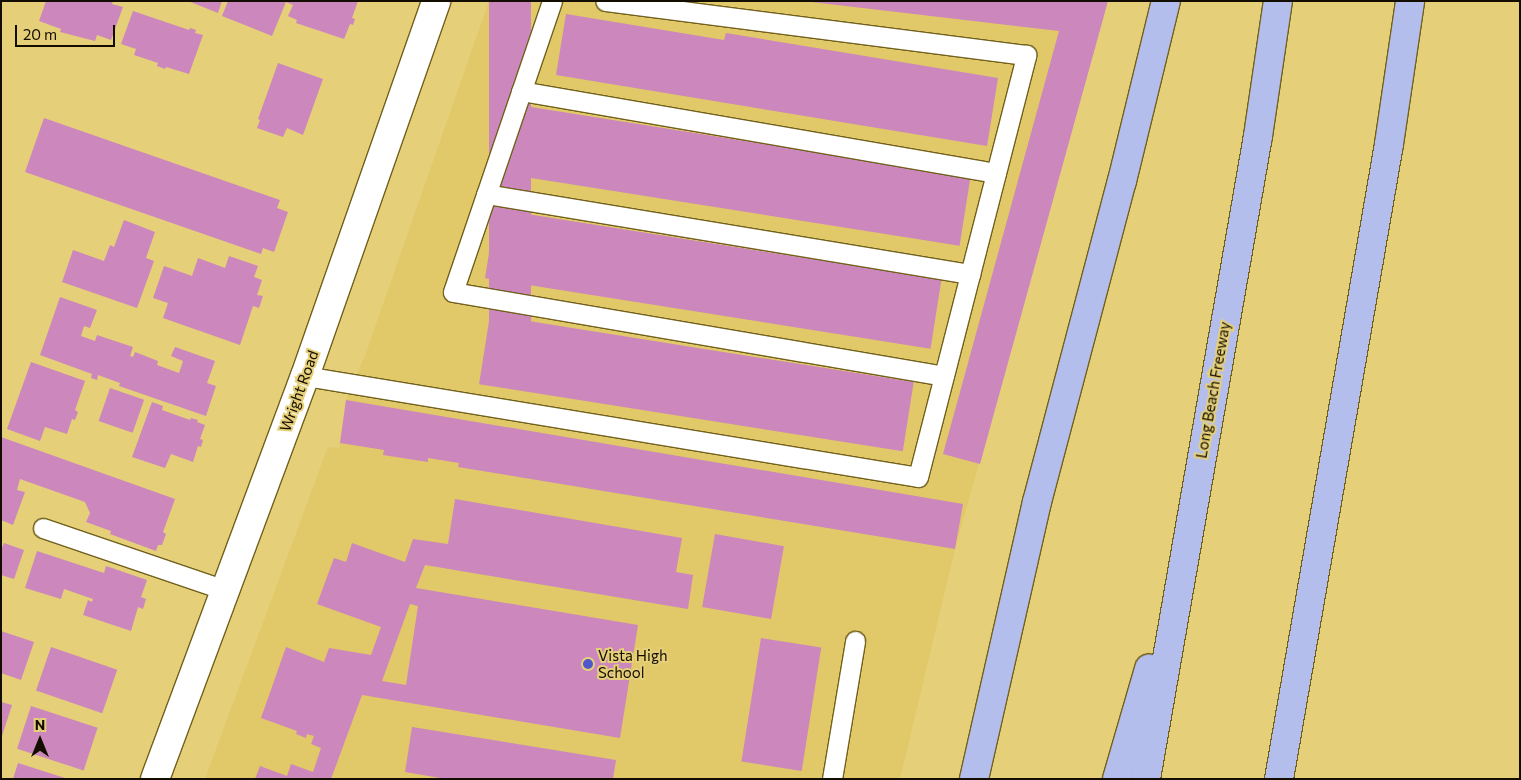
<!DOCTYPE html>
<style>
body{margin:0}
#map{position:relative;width:1521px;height:780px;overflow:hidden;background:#e5cf78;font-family:Commissioner,sans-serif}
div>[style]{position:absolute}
.built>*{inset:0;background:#e1c868}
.building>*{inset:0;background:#cc87bc;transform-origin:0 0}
.roads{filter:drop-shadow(1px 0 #71601c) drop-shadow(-1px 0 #71601c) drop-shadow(0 1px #71601c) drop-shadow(0 -1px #71601c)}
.lane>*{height:19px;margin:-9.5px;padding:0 9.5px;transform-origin:9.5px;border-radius:9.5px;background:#fff}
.secondary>*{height:28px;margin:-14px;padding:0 14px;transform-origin:14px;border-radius:14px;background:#fff}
.highway>*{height:28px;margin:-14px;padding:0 14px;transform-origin:14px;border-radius:14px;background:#b4beed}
.dots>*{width:14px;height:14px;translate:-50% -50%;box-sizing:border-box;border:2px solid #e5cf78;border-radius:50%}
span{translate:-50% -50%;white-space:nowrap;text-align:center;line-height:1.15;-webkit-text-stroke:4px #e5cf78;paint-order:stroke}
.street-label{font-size:15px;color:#130d00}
.poi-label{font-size:15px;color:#130d00}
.left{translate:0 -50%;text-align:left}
.frame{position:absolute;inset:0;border:2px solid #130d00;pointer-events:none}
.north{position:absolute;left:15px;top:715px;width:50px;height:50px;-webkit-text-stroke:4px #e5cf78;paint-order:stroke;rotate:0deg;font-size:14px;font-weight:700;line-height:20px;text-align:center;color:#130d00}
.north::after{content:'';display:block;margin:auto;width:18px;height:22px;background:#130d00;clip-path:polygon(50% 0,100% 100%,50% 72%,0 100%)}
.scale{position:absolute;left:15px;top:25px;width:100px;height:22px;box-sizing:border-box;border:2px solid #130d00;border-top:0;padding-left:6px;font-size:15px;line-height:18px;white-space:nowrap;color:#130d00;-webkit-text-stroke:4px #e5cf78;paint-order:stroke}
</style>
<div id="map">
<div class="built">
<i style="clip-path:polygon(489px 1px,1108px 1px,955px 549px,900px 779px,205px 779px,328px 447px,339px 448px,346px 400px,366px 353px)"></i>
</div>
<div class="building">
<i style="clip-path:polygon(46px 1px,113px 1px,112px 4px,123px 7px,111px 40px,97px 35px,95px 41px,60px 32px,61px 29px,39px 21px)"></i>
<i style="clip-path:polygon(188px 1px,222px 1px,218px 13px)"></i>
<i style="clip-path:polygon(228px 1px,358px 1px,352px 18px,355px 19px,353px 25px,350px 24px,344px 39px,296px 23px,297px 20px,288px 16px,293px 5px,286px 2px,272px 36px,222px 16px)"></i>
<i style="left:489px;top:1px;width:42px;height:373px"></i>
<i style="clip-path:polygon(803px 1px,1108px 1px,980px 464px,943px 454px,1059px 31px)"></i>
<i style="clip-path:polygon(133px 11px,189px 30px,190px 28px,196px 30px,195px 33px,203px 35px,189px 74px,166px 67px,165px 69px,157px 66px,158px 63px,134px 55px,136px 49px,121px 44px)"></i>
<i style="clip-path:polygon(566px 14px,724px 40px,726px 33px,998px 78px,987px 146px,556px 75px)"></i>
<i style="clip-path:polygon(278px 63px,323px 79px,303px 135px,287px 128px,283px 137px,257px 128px,260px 120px,258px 119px)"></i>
<i style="left:531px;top:107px;width:445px;height:70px;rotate:9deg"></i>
<i style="clip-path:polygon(44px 118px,280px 200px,277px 208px,288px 212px,274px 252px,263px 248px,261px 254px,25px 172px)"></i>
<i style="left:496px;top:209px;width:451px;height:70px;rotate:9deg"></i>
<i style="clip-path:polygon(124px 220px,155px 232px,146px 258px,154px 261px,137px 308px,62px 282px,73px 250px,104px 261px,110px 245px,114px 247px)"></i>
<i style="clip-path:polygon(229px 256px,258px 266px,254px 277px,262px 280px,257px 295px,263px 296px,259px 308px,253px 306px,240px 345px,163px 318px,168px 303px,153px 298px,164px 266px,192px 276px,198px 258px,225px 268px)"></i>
<i style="clip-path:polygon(60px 297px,97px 310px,90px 328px,84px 326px,81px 336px,95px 341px,97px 335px,133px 347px,130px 356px,133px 357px,135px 352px,158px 361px,157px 365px,179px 373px,183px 361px,171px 356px,175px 347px,215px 361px,207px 383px,216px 386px,206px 416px,119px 386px,120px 383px,98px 375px,97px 380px,91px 378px,92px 374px,40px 355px)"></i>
<i style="left:490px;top:315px;width:429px;height:70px;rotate:9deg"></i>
<i style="clip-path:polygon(31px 362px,85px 381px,75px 410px,78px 412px,75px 420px,72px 419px,67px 434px,45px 427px,40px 441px,7px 429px)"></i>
<i style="left:110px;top:388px;width:36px;height:35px;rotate:19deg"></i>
<i style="clip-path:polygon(346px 400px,963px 504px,955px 549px,458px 467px,459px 463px,428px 458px,428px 462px,383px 455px,384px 450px,340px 443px)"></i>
<i style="clip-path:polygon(152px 402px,163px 406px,162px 410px,190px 420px,191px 418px,198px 420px,197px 422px,205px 425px,200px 439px,203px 440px,201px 447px,198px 446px,193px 462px,171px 454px,165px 468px,132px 457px)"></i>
<i style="clip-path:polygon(1px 437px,175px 499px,163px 532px,166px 534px,162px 545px,158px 545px,156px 551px,110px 534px,111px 531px,86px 522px,90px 513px,85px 502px,20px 479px,17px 490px,25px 492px,13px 525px,1px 520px)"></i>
<i style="clip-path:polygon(evenodd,455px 499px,682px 538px,676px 572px,693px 575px,688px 609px,425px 565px,416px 588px,638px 625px,620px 738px,362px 695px,331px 779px,255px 779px,260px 766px,287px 776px,291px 764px,313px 772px,321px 748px,311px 744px,314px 736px,307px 734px,306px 738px,296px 734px,297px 731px,261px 718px,286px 647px,324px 662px,329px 648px,371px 655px,381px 627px,317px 604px,334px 558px,346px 562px,352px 543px,405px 562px,413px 539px,448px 544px,455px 499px,410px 604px,418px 606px,406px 685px,382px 681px,410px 604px)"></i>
<i style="left:715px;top:534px;width:70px;height:74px;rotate:10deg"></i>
<i style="clip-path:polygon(4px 543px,24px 550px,14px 579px,1px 575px,1px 550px)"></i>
<i style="clip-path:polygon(37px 551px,104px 573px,106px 566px,147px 580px,141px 597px,146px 599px,143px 609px,138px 607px,131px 631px,83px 615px,88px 600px,92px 602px,93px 599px,64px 589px,61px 599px,25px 588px)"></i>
<i style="clip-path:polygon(1px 631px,34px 642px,21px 680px,1px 673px)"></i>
<i style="left:761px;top:638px;width:61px;height:125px;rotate:9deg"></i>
<i style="left:51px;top:647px;width:70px;height:46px;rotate:19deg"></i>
<i style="clip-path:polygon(1px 702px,12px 705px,2px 736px,1px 736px)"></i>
<i style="left:31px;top:706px;width:70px;height:45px;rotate:18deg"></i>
<i style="clip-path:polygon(412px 727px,616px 760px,613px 779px,446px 779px,405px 772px)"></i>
<i style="clip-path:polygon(18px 763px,65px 778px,65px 779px,13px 779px)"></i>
</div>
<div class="roads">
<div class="lane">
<i style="left:552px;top:1px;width:307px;rotate:108.8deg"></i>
<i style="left:453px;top:292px;width:498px;rotate:9.7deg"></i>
<i style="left:521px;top:91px;width:482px;rotate:9.8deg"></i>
<i style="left:486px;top:194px;width:491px;rotate:9.4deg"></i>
<i style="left:305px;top:376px;width:621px;rotate:9.36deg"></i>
<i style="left:918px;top:477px;width:436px;rotate:-75.6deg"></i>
<i style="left:1026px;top:55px;width:424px;rotate:-172.7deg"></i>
<i style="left:43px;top:528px;width:192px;rotate:18.8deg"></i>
<i style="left:832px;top:779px;width:140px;rotate:-80.5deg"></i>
</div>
<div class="secondary">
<i style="left:155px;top:779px;width:430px;rotate:-69.6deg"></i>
<i style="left:305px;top:376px;width:397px;rotate:-70.7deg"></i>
</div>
<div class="highway">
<i style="left:974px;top:779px;width:284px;rotate:-77.2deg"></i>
<i style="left:1037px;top:502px;width:332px;rotate:-75.2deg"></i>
<i style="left:1122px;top:181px;width:185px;rotate:-76.3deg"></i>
<i style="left:1117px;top:779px;width:115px;rotate:-73.8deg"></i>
<i style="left:1146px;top:779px;width:653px;rotate:-80.12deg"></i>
<i style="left:1258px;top:136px;width:136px;rotate:-81.6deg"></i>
<i style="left:1279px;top:779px;width:644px;rotate:-80.17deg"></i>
<i style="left:1389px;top:144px;width:145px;rotate:-81.6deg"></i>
</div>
</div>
<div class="dots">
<i style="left:588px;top:664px;background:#4f57cd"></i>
</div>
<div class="street-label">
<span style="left:1213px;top:390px;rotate:-80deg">Long Beach Freeway</span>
<span style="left:299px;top:391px;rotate:-70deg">Wright Road</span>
</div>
<div class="poi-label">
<span class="left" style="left:598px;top:664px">Vista High<br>School</span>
</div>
<div class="frame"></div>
<div class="north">N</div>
<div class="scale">20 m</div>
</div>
